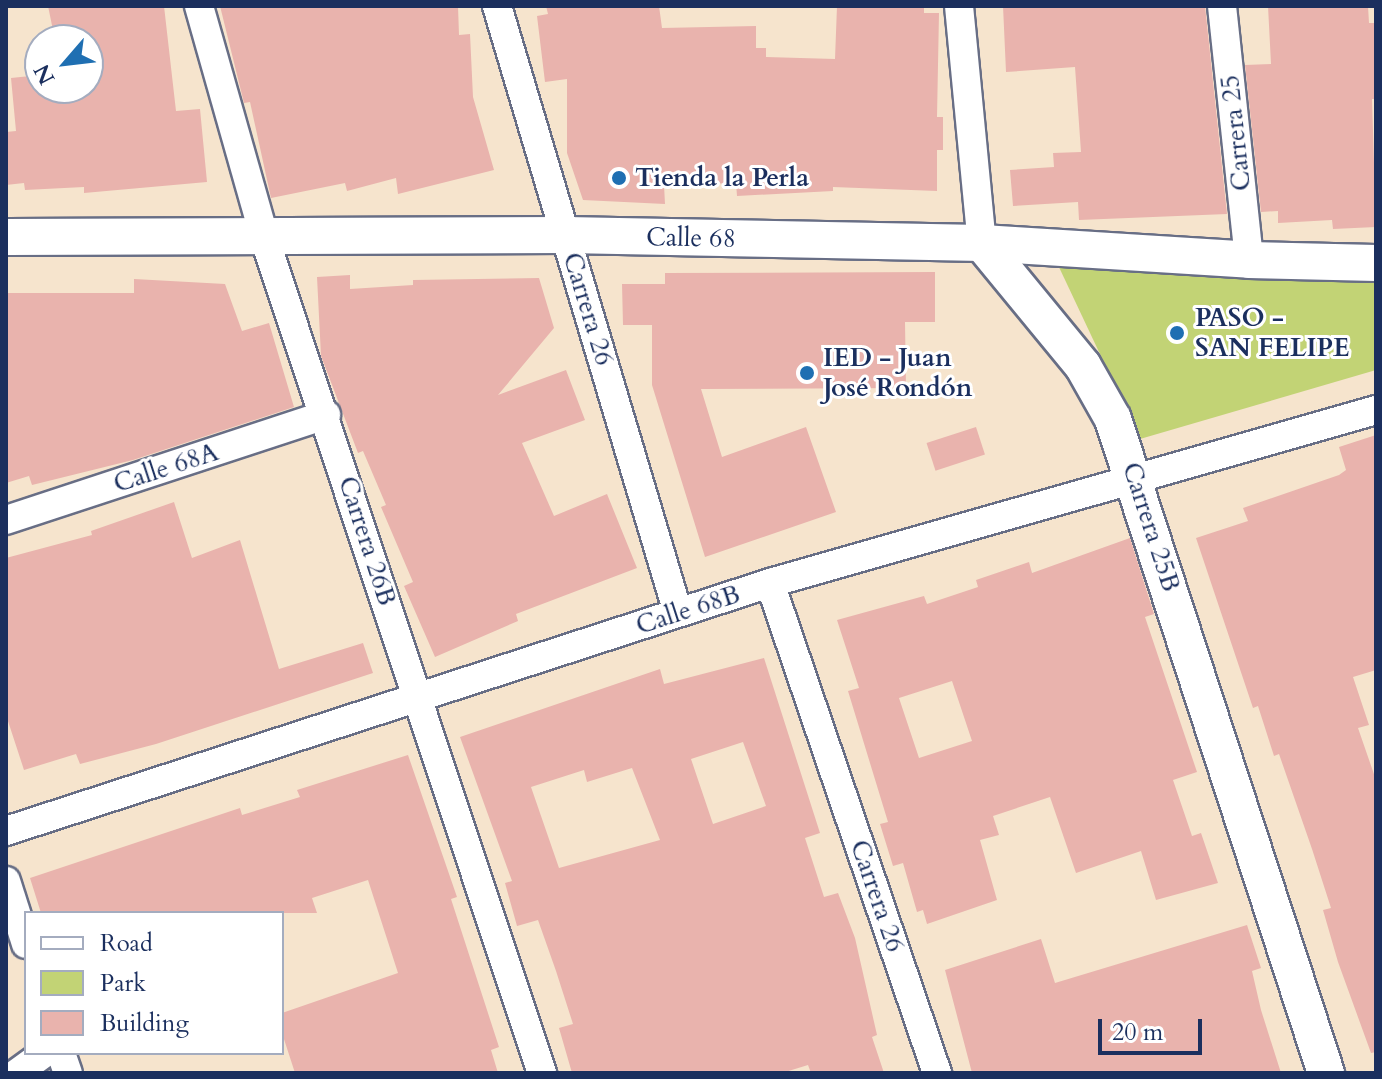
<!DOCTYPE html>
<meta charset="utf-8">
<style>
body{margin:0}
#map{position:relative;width:1382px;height:1079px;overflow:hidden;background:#f6e4cd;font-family:Cardo,serif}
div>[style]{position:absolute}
.green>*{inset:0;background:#c2d375}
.building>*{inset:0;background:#e9b3ad;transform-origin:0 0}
.roads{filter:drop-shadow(2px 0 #686e85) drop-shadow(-2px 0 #686e85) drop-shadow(0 2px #686e85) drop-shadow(0 -2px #686e85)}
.minor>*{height:28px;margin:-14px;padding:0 14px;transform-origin:14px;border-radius:14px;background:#fff}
.tertiary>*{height:36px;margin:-18px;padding:0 18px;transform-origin:18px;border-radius:18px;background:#fff}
.dots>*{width:22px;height:22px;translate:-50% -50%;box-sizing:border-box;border:4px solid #fff;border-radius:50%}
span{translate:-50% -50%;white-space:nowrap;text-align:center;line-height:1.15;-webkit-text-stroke:6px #fff;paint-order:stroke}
.street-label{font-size:26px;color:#1b2f5e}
.poi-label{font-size:26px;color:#1b2f5e;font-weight:700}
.left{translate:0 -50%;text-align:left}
.frame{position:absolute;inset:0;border:8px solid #1b2f5e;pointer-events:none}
.legend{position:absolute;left:24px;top:911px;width:260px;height:144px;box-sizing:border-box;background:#fff;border:2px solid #a4acbf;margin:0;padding:10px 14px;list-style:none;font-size:24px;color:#1b2f5e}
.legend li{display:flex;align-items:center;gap:16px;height:40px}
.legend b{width:40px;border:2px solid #a4acbf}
.north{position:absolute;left:24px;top:24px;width:80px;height:80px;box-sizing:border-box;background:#fff;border:2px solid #a4acbf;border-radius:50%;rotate:242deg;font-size:22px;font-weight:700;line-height:32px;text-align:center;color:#1b2f5e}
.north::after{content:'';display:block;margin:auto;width:28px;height:36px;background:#1f6fb2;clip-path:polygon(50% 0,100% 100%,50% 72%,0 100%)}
.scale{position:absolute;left:1098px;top:1019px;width:104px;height:36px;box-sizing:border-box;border:4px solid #1b2f5e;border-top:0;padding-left:10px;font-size:24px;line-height:28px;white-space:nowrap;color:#1b2f5e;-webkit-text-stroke:6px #fff;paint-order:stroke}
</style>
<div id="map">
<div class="green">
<i style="clip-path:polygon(1058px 265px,1376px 278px,1376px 370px,1140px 439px)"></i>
</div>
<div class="building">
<i style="clip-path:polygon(48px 6px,164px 6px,176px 111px,200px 109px,207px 182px,84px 193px,84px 187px,25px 190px,24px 183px,6px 185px,6px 132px,16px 131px,11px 78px,40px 75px,40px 88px,88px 88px,88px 40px,55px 40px)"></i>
<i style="clip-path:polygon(220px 6px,458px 6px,459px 35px,470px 34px,473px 97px,494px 170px,398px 194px,396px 178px,347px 191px,345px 183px,271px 198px,250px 102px,244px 103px)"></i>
<i style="clip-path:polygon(546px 6px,659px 6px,662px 28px,756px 26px,756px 48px,766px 48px,766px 57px,835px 59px,837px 6px,924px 6px,924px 13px,939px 13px,937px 117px,943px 117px,943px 150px,937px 150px,937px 191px,833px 187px,833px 191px,737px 196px,736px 183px,664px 185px,665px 204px,583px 200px,567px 153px,567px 79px,545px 82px,537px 16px,548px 14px)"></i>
<i style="clip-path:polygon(1003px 6px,1205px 6px,1227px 214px,1079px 220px,1078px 202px,1013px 206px,1010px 170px,1054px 167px,1053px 153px,1081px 152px,1075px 67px,1006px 72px)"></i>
<i style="clip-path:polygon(1268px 6px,1368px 6px,1369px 23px,1376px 23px,1376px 99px,1372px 99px,1376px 227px,1333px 229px,1332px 220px,1278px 223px,1278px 211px,1261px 212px,1245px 65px,1271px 64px)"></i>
<i style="clip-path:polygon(935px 272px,935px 322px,905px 322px,906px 388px,701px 389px,722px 457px,806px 427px,836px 512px,705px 557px,652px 385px,652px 325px,623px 325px,622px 284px,665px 284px,665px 273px)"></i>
<i style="clip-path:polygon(350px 275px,350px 289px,413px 285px,413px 280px,539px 278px,554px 328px,498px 395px,566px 370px,585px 420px,522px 443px,554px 516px,607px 494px,637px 568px,516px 614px,518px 621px,435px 657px,404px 586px,413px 582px,381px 507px,386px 505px,363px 451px,358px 453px,321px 356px,317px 277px)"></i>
<i style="clip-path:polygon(134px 279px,225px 284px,242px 331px,269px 323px,294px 407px,133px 460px,32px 485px,29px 476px,6px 483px,6px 293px,134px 293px)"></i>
<i style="left:976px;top:427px;width:29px;height:52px;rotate:72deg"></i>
<i style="clip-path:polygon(1376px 435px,1376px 670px,1353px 677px,1369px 725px,1358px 728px,1376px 780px,1376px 1052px,1371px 1053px,1338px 962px,1323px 910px,1331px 908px,1312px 849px,1279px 754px,1274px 756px,1258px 706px,1253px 708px,1196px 538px,1248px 521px,1243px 508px,1339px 475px,1346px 470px,1339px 447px)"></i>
<i style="clip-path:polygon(174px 502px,192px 558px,240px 540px,279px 669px,363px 643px,373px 673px,156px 744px,80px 764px,76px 754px,24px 770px,6px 715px,6px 558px,92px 535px,91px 531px)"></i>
<i style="clip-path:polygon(evenodd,1130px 538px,1154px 614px,1145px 617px,1197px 772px,1173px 780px,1192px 836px,1201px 833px,1218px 883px,1156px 900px,1141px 851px,1076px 873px,1050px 797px,993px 816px,999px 835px,980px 840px,997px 900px,927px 924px,923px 910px,917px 912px,903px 863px,893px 866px,880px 824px,888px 822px,848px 691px,859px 688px,837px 620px,924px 596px,927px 604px,978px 587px,976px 580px,1029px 562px,1032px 573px,1130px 538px,952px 681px,972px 741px,919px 758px,899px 698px,952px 681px)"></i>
<i style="clip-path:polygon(evenodd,764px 658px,820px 833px,805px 838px,824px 897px,838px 893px,855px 938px,877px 1035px,872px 1037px,884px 1073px,811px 1073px,808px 1065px,782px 1073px,572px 1073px,559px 1028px,573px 1024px,556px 971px,538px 920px,517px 926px,505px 883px,512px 881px,460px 737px,660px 669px,664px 684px,764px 658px,743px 742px,766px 806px,713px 824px,691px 759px,743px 742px,764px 658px,632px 768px,660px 840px,559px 868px,531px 787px,584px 770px,587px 782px,632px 768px)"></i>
<i style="clip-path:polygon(408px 755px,457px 897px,451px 899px,499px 1047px,491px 1050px,498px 1073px,295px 1073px,282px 1033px,282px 1013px,398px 973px,368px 880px,312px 898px,317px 913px,41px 913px,30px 878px,240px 808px,242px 815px,300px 797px,297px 790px)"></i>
<i style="clip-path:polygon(1247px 925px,1261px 968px,1252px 971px,1261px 1010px,1281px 1073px,972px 1073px,945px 970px,1041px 939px,1055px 983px)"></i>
</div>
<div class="roads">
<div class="minor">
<i style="left:199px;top:6px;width:243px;rotate:74.2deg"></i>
<i style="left:265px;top:240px;width:878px;rotate:71.61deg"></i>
<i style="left:497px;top:6px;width:633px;rotate:73.4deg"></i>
<i style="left:959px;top:6px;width:238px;rotate:84.5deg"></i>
<i style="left:1222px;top:6px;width:255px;rotate:83.9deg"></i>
<i style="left:6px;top:520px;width:337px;rotate:-18.2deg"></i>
<i style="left:770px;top:583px;width:518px;rotate:71.18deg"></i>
<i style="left:6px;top:831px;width:803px;rotate:-17.98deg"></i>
<i style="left:770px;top:583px;width:630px;rotate:-15.93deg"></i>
<i style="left:6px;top:881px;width:66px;rotate:72.4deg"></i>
<i style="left:61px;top:1053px;width:21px;rotate:71deg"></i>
<i style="left:17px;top:1073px;width:34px;rotate:-36deg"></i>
</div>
<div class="tertiary">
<i style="left:6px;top:237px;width:560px;rotate:-0.2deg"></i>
<i style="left:566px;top:235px;width:416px;rotate:1.1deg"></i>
<i style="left:982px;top:243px;width:268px;rotate:3.6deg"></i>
<i style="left:1249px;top:260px;width:127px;rotate:1.4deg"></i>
<i style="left:982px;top:243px;width:159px;rotate:50.6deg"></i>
<i style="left:1083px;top:366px;width:61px;rotate:60.5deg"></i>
<i style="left:1113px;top:419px;width:688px;rotate:71.96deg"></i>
</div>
</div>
<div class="dots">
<i style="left:619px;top:178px;background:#1f6fb2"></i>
<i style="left:1177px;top:333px;background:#1f6fb2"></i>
<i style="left:807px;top:373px;background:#1f6fb2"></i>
</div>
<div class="street-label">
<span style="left:1236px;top:133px;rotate:-96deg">Carrera 25</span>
<span style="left:691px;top:238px;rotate:1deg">Calle 68</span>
<span style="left:588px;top:309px;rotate:73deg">Carrera 26</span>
<span style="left:166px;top:468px;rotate:-18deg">Calle 68A</span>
<span style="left:1151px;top:527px;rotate:72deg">Carrera 25B</span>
<span style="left:367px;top:541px;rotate:72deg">Carrera 26B</span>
<span style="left:688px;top:610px;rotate:-18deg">Calle 68B</span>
<span style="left:877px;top:896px;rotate:71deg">Carrera 26</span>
</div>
<div class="poi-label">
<span class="left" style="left:635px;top:178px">Tienda la Perla</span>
<span class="left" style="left:1195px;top:333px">PASO -<br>SAN FELIPE</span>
<span class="left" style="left:823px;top:373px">IED - Juan<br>José Rondón</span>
</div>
<div class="frame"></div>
<ul class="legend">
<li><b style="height:10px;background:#fff"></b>Road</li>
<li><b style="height:22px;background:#c2d375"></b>Park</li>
<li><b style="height:22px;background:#e9b3ad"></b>Building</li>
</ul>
<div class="north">N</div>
<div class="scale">20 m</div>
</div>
